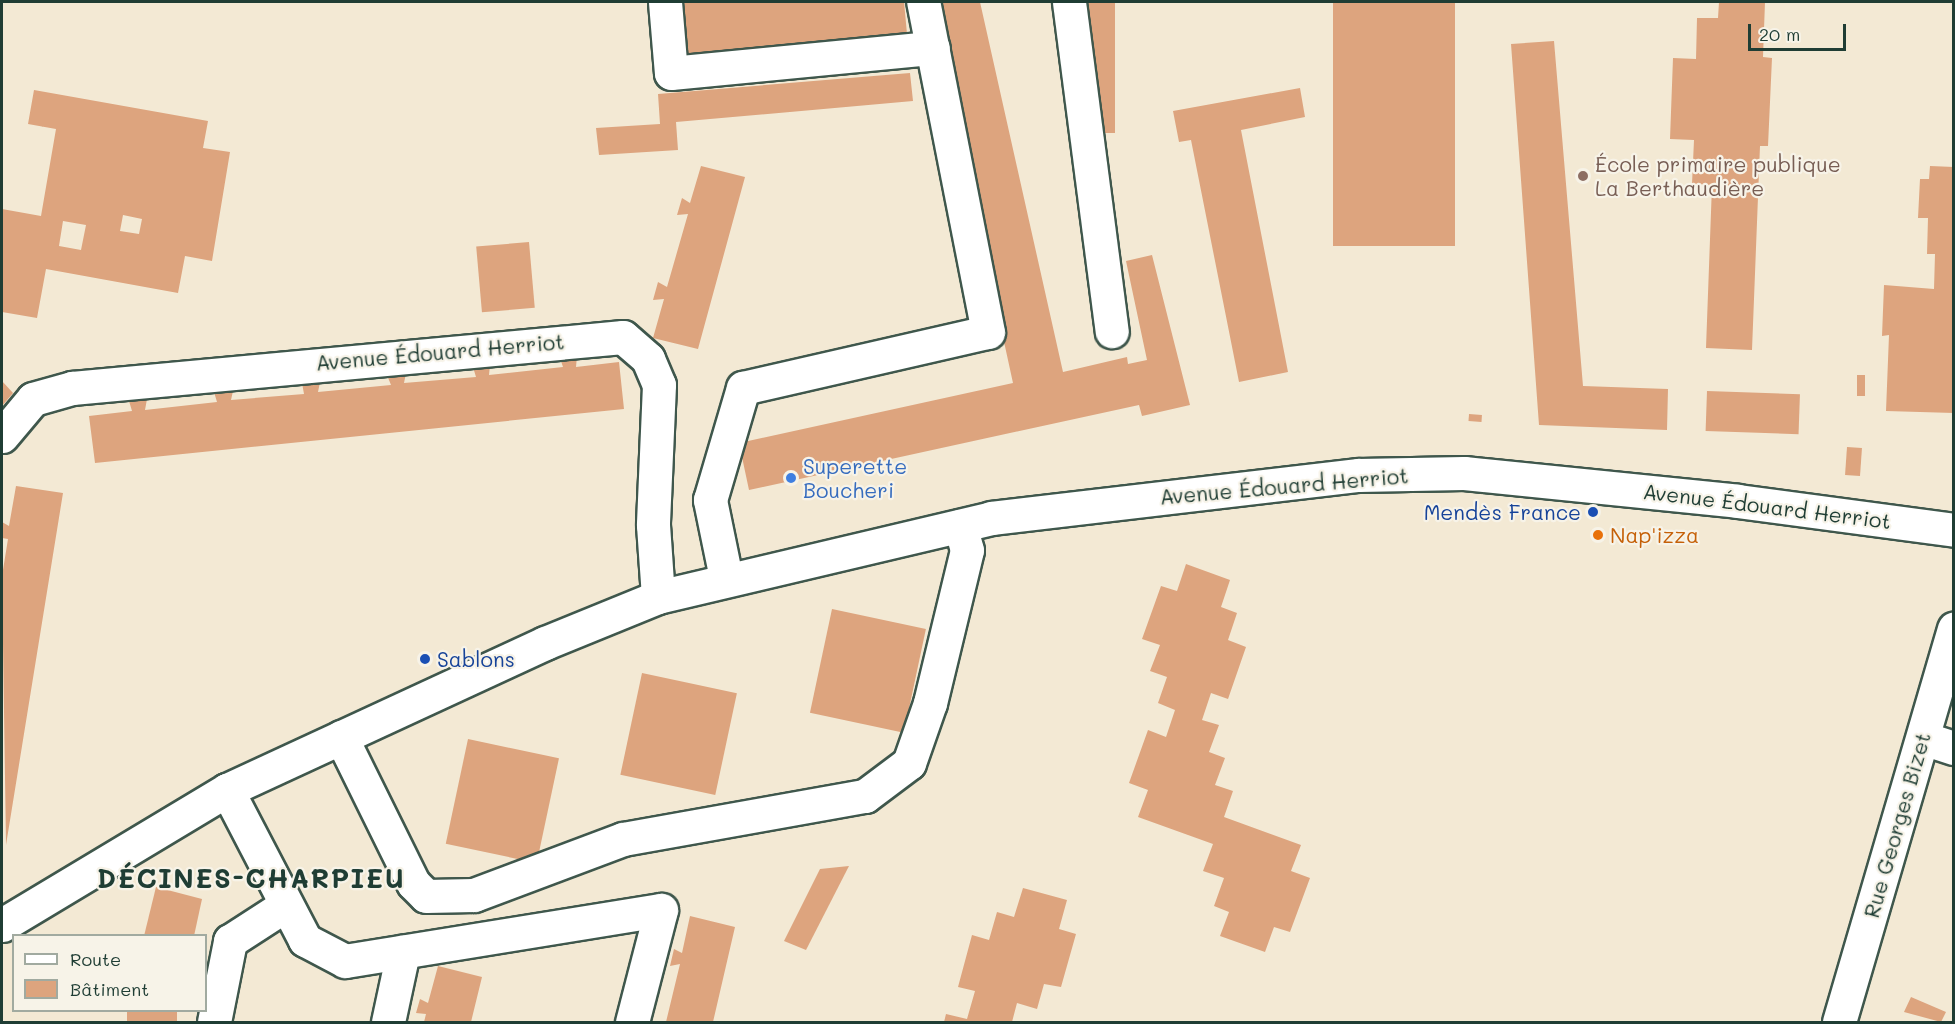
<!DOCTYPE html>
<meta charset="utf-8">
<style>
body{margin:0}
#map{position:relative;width:1955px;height:1024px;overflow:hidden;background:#f3e9d4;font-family:Mali,sans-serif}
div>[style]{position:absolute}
.building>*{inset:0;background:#dda47e;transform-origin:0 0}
.roads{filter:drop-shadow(2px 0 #3f574c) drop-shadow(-2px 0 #3f574c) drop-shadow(0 2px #3f574c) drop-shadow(0 -2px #3f574c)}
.minor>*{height:33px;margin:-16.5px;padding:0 16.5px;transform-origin:16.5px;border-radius:16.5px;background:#fff}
.dots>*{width:16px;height:16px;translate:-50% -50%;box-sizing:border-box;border:3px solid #f7f3e8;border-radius:50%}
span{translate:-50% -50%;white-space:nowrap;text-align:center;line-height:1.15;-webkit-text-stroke:4.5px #f7f3e8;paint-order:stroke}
.education-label{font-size:21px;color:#785e54}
.left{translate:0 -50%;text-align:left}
.street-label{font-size:21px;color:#1f3d34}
.shop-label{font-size:21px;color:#366cbe}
.transit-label{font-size:21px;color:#164399}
.right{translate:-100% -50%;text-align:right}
.food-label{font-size:21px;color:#c56008}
.district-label{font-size:27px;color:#1f3d34;font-weight:700;letter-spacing:1.5px}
.frame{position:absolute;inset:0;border:3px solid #1f3d34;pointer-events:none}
.legend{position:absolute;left:12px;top:934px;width:195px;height:78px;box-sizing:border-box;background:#f7f3e8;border:2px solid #a1aaa0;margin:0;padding:8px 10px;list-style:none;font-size:18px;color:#1f3d34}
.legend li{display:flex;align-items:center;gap:12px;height:30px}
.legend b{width:30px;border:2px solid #a1aaa0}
.scale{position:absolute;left:1748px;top:24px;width:98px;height:27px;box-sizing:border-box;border:3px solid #1f3d34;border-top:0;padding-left:8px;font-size:18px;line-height:21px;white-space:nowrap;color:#1f3d34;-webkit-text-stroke:4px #f7f3e8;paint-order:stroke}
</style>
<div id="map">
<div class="building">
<i style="clip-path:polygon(684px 2px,904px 2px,907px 34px,688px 54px)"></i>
<i style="clip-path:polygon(930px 2px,980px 2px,1063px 372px,1127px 357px,1128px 364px,1147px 360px,1126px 261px,1152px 255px,1190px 405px,1142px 416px,1139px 405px,749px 490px,739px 443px,1013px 383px)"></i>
<i style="left:1086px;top:2px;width:29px;height:131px"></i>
<i style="left:1333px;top:2px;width:122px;height:244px"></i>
<i style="clip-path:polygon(1719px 2px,1765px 2px,1763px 57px,1772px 58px,1768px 146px,1760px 146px,1752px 350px,1706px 348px,1712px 185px,1692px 184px,1694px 140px,1670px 139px,1673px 58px,1696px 59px,1697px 18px,1718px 18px)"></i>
<i style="clip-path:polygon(1554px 41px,1583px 386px,1668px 389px,1667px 430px,1539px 425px,1511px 44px)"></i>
<i style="clip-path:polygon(910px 73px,913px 101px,676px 122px,678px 150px,599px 155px,596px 128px,660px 124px,658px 94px)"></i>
<i style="clip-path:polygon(1300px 88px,1305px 117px,1241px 130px,1288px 372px,1239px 382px,1191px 140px,1179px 142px,1173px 111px)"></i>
<i style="clip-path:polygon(evenodd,34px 90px,208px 121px,203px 148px,230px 152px,212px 261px,185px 256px,178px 293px,46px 269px,37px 318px,2px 312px,2px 209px,41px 216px,56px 129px,28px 124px,34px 90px,123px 215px,142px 219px,139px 234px,120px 231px,123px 215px,34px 90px,63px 221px,86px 225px,81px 250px,59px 246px,63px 221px)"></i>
<i style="clip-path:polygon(701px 166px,745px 177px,698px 349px,653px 338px,664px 299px,653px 300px,658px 282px,667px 287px,688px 214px,677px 215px,682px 198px,690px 203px)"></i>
<i style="clip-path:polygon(1930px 166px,1954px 167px,1954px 413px,1886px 411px,1889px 335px,1882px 336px,1884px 285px,1934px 289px,1935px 254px,1927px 254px,1928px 218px,1918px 218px,1920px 179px,1929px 179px)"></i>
<i style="left:529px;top:242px;width:66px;height:53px;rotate:85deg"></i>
<i style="clip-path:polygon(577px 356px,576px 367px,619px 362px,624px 409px,95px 463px,89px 416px,132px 411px,129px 401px,147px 399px,145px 410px,217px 402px,214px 392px,233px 391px,231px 400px,304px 394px,302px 383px,320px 382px,318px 392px,391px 385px,387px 375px,406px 373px,404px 383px,476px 377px,473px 367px,490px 365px,489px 375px,563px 367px,560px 358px)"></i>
<i style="left:1857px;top:375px;width:8px;height:21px"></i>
<i style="clip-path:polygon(2px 381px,13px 393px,2px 406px)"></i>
<i style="left:1707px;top:391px;width:93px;height:40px;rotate:2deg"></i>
<i style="left:1469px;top:414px;width:13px;height:7px;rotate:4deg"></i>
<i style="left:1847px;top:447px;width:15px;height:28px;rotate:4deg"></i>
<i style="clip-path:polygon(16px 486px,63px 493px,6px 845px,2px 576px,8px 539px,2px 538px,2px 522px,9px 526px)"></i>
<i style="clip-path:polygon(1186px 564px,1230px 580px,1221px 607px,1237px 613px,1228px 640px,1246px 647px,1228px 699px,1211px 693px,1202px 720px,1219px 725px,1209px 752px,1225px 758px,1215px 785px,1233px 791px,1224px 817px,1301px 845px,1291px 871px,1310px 878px,1290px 932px,1274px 927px,1265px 952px,1220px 936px,1229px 912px,1214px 906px,1224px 878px,1203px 871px,1213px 844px,1138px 817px,1148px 790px,1129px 783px,1148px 730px,1166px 737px,1175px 710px,1158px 703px,1167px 677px,1150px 671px,1160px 645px,1142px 639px,1161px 586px,1177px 591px)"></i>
<i style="left:832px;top:609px;width:96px;height:106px;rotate:12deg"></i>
<i style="left:642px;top:673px;width:97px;height:104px;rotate:12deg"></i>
<i style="left:468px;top:739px;width:93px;height:107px;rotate:12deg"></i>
<i style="clip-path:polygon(849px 866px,806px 950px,784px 941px,820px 869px)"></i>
<i style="clip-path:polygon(156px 887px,202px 899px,194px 936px,144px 936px)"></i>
<i style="clip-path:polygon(1023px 888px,1067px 900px,1059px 929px,1076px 934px,1061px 987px,1044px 984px,1037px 1009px,1017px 1003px,1012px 1022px,944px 1022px,946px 1014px,967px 1019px,975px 991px,958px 987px,972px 935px,989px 940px,997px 912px,1014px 917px)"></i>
<i style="clip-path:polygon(690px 916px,735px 927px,713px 1022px,666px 1022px,680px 964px,670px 966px,674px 949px,682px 953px)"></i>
<i style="clip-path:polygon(438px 966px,482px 977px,471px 1022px,424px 1022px,426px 1014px,416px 1013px,420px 999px,428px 1003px)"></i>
<i style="clip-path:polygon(1911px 997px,1946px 1012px,1941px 1022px,1904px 1012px)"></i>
<i style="left:127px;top:1010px;width:50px;height:12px"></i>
</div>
<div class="roads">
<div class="minor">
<i style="left:665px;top:2px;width:71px;rotate:85.2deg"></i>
<i style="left:671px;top:73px;width:263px;rotate:-5.5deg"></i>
<i style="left:1069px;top:2px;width:332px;rotate:82.6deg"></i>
<i style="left:2px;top:436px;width:48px;rotate:-50deg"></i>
<i style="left:33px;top:399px;width:41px;rotate:-15.8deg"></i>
<i style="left:72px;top:388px;width:553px;rotate:-5.29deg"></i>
<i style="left:623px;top:337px;width:33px;rotate:41deg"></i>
<i style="left:648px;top:359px;width:28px;rotate:67deg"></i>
<i style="left:659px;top:385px;width:140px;rotate:92.5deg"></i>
<i style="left:653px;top:525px;width:72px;rotate:86deg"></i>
<i style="left:726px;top:578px;width:80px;rotate:-101.6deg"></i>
<i style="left:710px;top:500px;width:117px;rotate:-73.6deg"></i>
<i style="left:743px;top:388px;width:251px;rotate:-12.9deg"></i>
<i style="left:988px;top:332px;width:336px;rotate:-101.1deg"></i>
<i style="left:341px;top:737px;width:163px;rotate:63.7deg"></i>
<i style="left:413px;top:883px;width:18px;rotate:45deg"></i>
<i style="left:426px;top:896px;width:48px;rotate:-1.2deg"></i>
<i style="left:474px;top:895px;width:159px;rotate:-20.6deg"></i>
<i style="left:623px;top:839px;width:246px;rotate:-10.1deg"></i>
<i style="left:865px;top:796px;width:55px;rotate:-36.9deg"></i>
<i style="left:909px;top:763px;width:64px;rotate:-70.7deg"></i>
<i style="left:930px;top:703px;width:157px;rotate:-76.4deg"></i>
<i style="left:967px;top:550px;width:25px;rotate:-106deg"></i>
<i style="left:1923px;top:738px;width:33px;rotate:18deg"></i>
<i style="left:227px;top:790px;width:169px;rotate:62.5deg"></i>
<i style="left:305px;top:940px;width:45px;rotate:27.7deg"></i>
<i style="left:345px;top:961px;width:320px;rotate:-9.2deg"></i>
<i style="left:661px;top:910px;width:116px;rotate:104.5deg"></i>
<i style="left:2px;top:925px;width:262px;rotate:-31deg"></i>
<i style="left:227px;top:790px;width:350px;rotate:-24.8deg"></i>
<i style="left:545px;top:643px;width:122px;rotate:-22.2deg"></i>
<i style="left:658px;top:597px;width:342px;rotate:-13.3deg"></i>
<i style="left:991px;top:518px;width:370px;rotate:-6.7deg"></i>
<i style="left:1358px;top:475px;width:106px;rotate:-1.1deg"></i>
<i style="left:1464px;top:473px;width:275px;rotate:5.8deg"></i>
<i style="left:1738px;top:501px;width:218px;rotate:7.6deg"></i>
<i style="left:214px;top:1022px;width:83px;rotate:-78.8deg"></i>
<i style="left:230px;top:941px;width:64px;rotate:-32.9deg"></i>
<i style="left:388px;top:1022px;width:72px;rotate:-77.9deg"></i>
<i style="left:1839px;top:1022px;width:410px;rotate:-73.7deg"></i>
</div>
</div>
<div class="dots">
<i style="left:1583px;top:176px;background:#8d6e63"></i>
<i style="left:791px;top:478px;background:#3f7fe0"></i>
<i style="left:1593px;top:512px;background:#1a4fb4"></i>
<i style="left:1598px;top:535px;background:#e8710a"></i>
<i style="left:425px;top:659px;background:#1a4fb4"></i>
</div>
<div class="education-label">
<span class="left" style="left:1595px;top:176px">École primaire publique<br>La Berthaudière</span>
</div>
<div class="street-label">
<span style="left:440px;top:352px;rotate:-5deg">Avenue Édouard Herriot</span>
<span style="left:1284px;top:486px;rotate:-5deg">Avenue Édouard Herriot</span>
<span style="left:1767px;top:506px;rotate:7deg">Avenue Édouard Herriot</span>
<span style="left:1897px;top:825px;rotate:-74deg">Rue Georges Bizet</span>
</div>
<div class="shop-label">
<span class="left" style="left:803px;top:478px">Superette<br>Boucheri</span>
</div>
<div class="transit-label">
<span class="right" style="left:1581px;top:512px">Mendès France</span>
<span class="left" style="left:437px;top:659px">Sablons</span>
</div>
<div class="food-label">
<span class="left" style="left:1610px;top:535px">Nap'izza</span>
</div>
<div class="district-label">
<span style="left:251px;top:878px">DÉCINES-CHARPIEU</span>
</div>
<div class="frame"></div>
<ul class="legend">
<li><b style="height:8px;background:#fff"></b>Route</li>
<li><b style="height:16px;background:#dda47e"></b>Bâtiment</li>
</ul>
<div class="scale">20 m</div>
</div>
